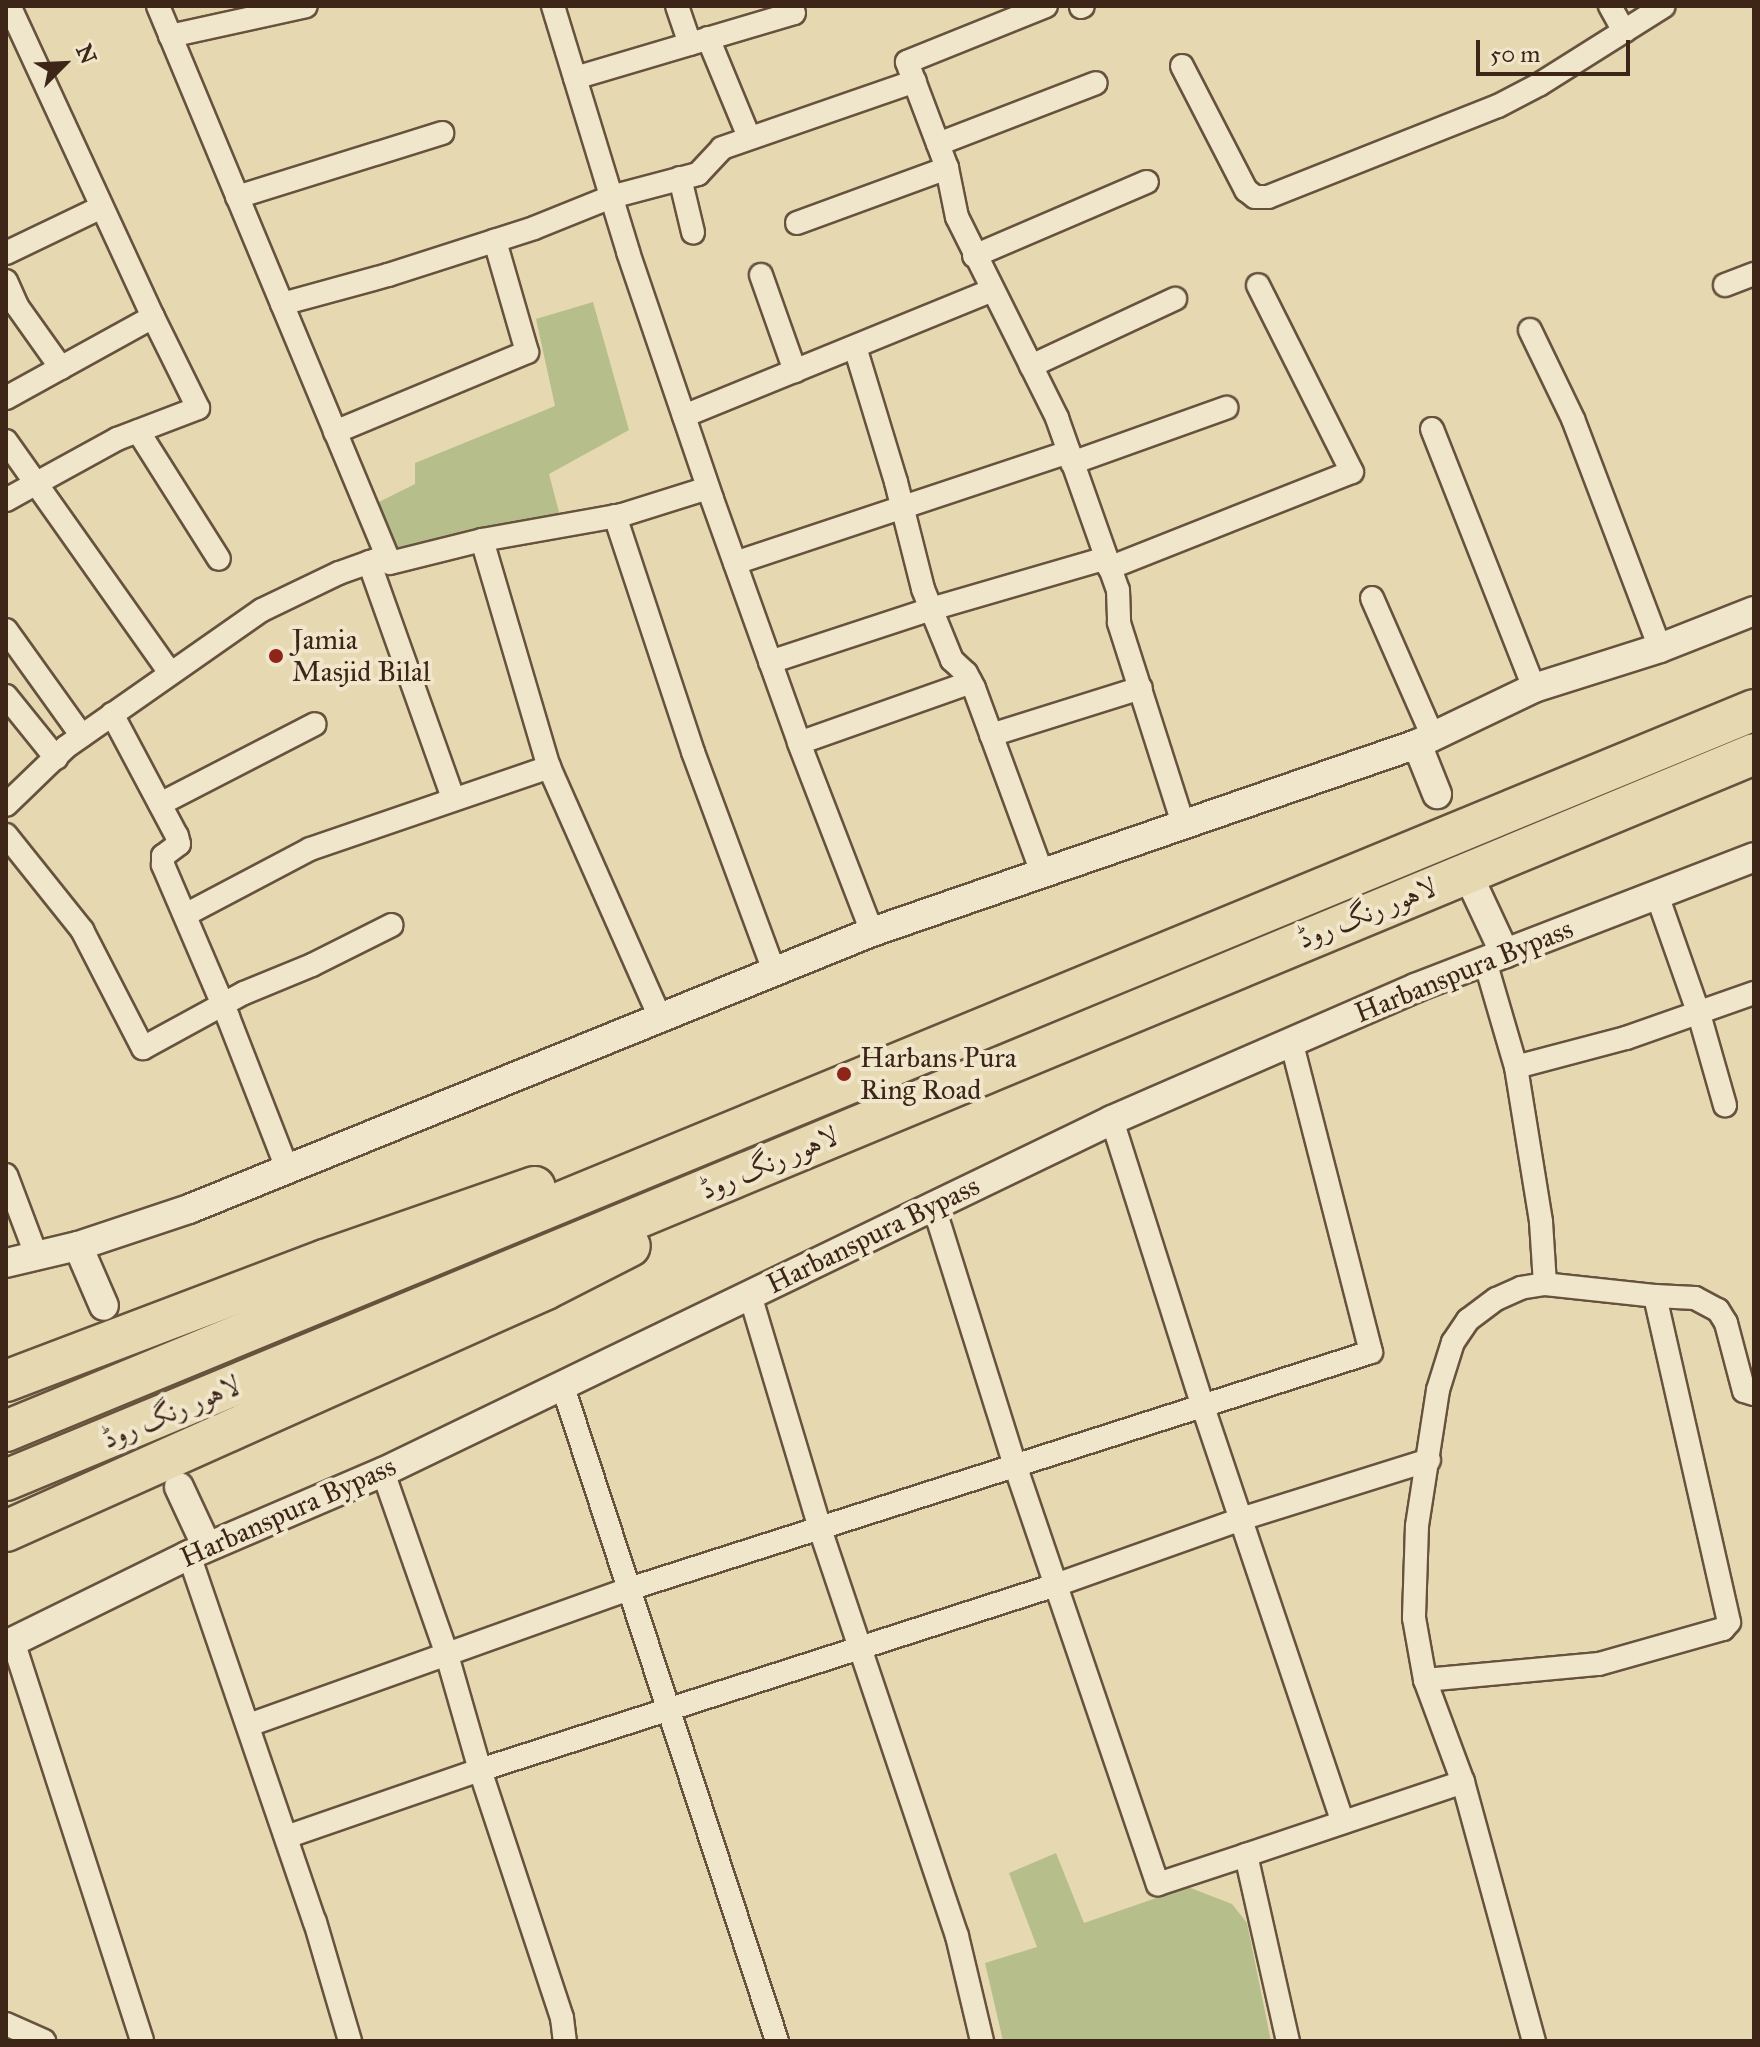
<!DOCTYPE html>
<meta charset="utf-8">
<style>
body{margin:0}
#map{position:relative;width:1760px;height:2047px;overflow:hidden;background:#e6d9b1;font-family:"IM FELL Great Primer",Amiri,serif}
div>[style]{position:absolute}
.green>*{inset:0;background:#b6bf8b}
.tertiary-tunnel>*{height:28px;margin-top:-14px;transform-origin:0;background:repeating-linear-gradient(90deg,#c4b592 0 28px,transparent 0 42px)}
.roads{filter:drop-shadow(2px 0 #67523e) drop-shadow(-2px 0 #67523e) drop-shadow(0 2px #67523e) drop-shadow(0 -2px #67523e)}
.minor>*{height:22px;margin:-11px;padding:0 11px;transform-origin:11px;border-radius:11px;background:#efe6cc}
.tertiary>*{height:28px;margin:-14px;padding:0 14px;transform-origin:14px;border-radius:14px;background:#efe6cc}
.motorway>*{height:40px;margin:-20px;padding:0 20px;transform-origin:20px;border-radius:20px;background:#e6d9b1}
.dots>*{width:22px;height:22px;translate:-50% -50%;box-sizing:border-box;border:4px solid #efe6cc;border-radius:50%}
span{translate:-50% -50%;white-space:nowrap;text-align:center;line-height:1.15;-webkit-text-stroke:8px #efe6cc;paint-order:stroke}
.poi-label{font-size:28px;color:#3d2518}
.left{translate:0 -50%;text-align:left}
.street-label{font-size:28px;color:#3d2518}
.frame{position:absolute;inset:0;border:8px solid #3d2518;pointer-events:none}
.north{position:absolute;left:24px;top:24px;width:80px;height:80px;-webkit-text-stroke:6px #efe6cc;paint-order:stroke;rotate:66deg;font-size:22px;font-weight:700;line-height:32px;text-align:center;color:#3d2518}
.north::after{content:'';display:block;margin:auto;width:28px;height:36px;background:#3d2518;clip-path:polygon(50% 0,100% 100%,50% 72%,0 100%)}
.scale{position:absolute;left:1476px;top:40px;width:154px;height:36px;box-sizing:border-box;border:4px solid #3d2518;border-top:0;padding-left:10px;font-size:24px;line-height:28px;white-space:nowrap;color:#3d2518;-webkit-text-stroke:6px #efe6cc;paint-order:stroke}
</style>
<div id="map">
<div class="green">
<i style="clip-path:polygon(593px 302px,629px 430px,549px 474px,560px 516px,395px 548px,375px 504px,415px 484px,415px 463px,555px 406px,536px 319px)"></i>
<i style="clip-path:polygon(1056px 1853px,1084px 1923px,1188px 1887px,1232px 1904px,1247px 1923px,1271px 2041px,1003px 2041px,985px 1963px,1037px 1947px,1009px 1873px)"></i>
</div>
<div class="tertiary-tunnel">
<i style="left:111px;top:1321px;width:166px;rotate:67.8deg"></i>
</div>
<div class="roads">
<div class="minor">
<i style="left:158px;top:6px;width:603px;rotate:67.39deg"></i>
<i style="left:390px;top:563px;width:95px;rotate:-14deg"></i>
<i style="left:482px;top:540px;width:237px;rotate:73.6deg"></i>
<i style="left:549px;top:767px;width:277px;rotate:66.1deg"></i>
<i style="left:553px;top:6px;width:257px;rotate:73deg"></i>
<i style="left:628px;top:252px;width:261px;rotate:71.2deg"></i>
<i style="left:712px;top:499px;width:264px;rotate:70.3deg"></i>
<i style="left:801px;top:748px;width:197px;rotate:68.9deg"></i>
<i style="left:677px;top:6px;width:40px;rotate:71.1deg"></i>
<i style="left:1046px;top:6px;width:150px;rotate:158.1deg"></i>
<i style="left:907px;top:62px;width:113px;rotate:69.3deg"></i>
<i style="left:947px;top:168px;width:50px;rotate:78.5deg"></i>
<i style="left:957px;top:217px;width:225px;rotate:63.5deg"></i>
<i style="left:1057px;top:418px;width:182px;rotate:70.5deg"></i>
<i style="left:1118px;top:590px;width:33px;rotate:88deg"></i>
<i style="left:1119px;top:623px;width:210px;rotate:72.3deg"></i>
<i style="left:1610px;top:6px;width:29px;rotate:61deg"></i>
<i style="left:1081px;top:7px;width:2px;rotate:-27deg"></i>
<i style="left:170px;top:36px;width:139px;rotate:-12.4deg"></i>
<i style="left:708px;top:38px;width:107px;rotate:67.5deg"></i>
<i style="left:1182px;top:66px;width:140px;rotate:62.7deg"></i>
<i style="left:1246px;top:190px;width:11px;rotate:38deg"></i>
<i style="left:1255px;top:197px;width:13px"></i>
<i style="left:1268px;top:197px;width:247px;rotate:-21.6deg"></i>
<i style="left:1498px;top:106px;width:47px;rotate:-27.6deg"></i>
<i style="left:1540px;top:84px;width:146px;rotate:-32.2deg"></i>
<i style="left:575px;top:78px;width:228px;rotate:-16.5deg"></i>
<i style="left:794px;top:13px;width:8px;rotate:-113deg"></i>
<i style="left:938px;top:144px;width:169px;rotate:-21.1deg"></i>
<i style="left:680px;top:178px;width:56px;rotate:76.5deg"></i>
<i style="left:237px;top:197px;width:215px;rotate:-17.3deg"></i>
<i style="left:797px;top:223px;width:160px;rotate:-20.1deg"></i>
<i style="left:6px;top:253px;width:106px;rotate:-25.6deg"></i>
<i style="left:974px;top:256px;width:188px;rotate:-23.2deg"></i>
<i style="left:761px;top:275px;width:102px;rotate:70.5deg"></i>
<i style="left:6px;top:281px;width:27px;rotate:66deg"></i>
<i style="left:17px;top:306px;width:76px;rotate:54.6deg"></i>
<i style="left:1725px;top:285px;width:31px;rotate:-21deg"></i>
<i style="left:282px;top:304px;width:110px;rotate:-15.3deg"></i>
<i style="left:388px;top:275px;width:153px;rotate:-17.8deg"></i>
<i style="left:534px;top:228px;width:83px;rotate:-21.9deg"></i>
<i style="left:611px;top:197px;width:90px;rotate:-14.8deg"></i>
<i style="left:698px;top:174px;width:35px;rotate:-47deg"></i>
<i style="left:722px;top:148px;width:204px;rotate:-19.1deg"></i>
<i style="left:1530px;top:330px;width:99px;rotate:64.2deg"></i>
<i style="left:1573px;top:419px;width:245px;rotate:69.2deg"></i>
<i style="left:855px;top:347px;width:141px;rotate:73.1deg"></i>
<i style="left:896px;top:482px;width:110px;rotate:75.8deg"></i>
<i style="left:923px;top:589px;width:77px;rotate:67.8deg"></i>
<i style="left:952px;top:660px;width:19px;rotate:43deg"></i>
<i style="left:966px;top:673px;width:17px;rotate:62deg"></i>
<i style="left:974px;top:688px;width:194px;rotate:69.8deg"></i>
<i style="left:1031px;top:366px;width:159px;rotate:-25deg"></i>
<i style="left:6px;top:398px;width:168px;rotate:-28.9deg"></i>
<i style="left:153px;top:317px;width:343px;rotate:-114.8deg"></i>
<i style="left:684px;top:416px;width:331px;rotate:-22.2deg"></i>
<i style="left:1432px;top:429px;width:278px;rotate:68.5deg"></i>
<i style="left:138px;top:431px;width:151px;rotate:57.7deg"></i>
<i style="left:335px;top:432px;width:208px;rotate:-22.6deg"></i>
<i style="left:527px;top:352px;width:116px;rotate:-106.1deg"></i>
<i style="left:6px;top:441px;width:284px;rotate:54.7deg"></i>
<i style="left:1072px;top:463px;width:164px;rotate:-19.7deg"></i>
<i style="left:6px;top:500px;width:127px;rotate:-28.8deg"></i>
<i style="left:117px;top:439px;width:87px;rotate:-20.9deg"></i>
<i style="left:198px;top:408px;width:102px;rotate:-116.3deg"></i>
<i style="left:615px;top:516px;width:249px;rotate:71.7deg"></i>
<i style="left:693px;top:752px;width:233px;rotate:69.7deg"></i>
<i style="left:482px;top:540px;width:142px;rotate:-10.1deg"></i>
<i style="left:622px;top:515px;width:90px;rotate:-17.4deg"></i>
<i style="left:369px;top:562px;width:251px;rotate:70.4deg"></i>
<i style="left:735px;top:563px;width:352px;rotate:-18.4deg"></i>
<i style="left:1109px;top:568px;width:261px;rotate:-21.6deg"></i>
<i style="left:1352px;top:472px;width:209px;rotate:-116.7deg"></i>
<i style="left:1372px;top:598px;width:152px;rotate:66.3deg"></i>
<i style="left:6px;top:630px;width:130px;rotate:54.4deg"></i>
<i style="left:770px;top:662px;width:169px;rotate:-18.2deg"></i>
<i style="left:931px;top:609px;width:182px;rotate:-16.2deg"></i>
<i style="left:6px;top:696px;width:80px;rotate:51.1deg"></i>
<i style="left:112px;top:714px;width:138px;rotate:62deg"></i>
<i style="left:177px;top:836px;width:8px;rotate:76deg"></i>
<i style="left:179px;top:844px;width:20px;rotate:143deg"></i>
<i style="left:163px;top:856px;width:9px;rotate:90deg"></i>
<i style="left:163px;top:865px;width:165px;rotate:66.8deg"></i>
<i style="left:228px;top:1017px;width:165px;rotate:68.7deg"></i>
<i style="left:991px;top:735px;width:157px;rotate:-17.4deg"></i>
<i style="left:799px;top:743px;width:182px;rotate:-19.5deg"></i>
<i style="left:160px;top:804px;width:174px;rotate:-27.3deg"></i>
<i style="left:6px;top:805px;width:83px;rotate:-44deg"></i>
<i style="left:66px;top:747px;width:239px;rotate:-35deg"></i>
<i style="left:262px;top:610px;width:85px;rotate:-25.7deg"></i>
<i style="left:339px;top:573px;width:51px;rotate:-19.5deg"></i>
<i style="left:6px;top:835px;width:122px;rotate:51.3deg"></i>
<i style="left:82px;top:930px;width:133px;rotate:62.7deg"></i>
<i style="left:143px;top:1048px;width:115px;rotate:-28.6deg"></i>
<i style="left:244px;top:993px;width:74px;rotate:-22.4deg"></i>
<i style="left:312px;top:965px;width:89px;rotate:-26.6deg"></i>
<i style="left:1657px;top:895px;width:126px;rotate:70.6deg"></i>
<i style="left:1699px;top:1014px;width:95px;rotate:74.1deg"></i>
<i style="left:185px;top:915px;width:141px;rotate:-27.8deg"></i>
<i style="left:310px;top:849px;width:253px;rotate:-18.9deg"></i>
<i style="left:1485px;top:961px;width:110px;rotate:73.7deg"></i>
<i style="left:1516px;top:1067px;width:157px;rotate:80.8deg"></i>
<i style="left:1541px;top:1222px;width:62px;rotate:86.3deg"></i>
<i style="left:1545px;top:1284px;width:24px;rotate:171deg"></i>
<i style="left:1521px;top:1288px;width:27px;rotate:156deg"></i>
<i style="left:1496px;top:1299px;width:35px;rotate:143deg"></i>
<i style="left:1468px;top:1320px;width:27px;rotate:124deg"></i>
<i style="left:1453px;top:1342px;width:50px;rotate:107.4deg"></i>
<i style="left:1438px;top:1390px;width:138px;rotate:98.8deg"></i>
<i style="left:1417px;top:1526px;width:92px;rotate:91.9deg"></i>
<i style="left:1414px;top:1618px;width:63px;rotate:79.9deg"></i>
<i style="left:1425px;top:1680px;width:109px;rotate:69.6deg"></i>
<i style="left:1463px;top:1782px;width:269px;rotate:74.7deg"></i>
<i style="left:1516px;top:1067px;width:114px;rotate:-14.8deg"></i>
<i style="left:1626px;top:1038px;width:136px;rotate:-19.4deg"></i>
<i style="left:1112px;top:1120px;width:301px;rotate:72.4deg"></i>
<i style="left:1203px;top:1407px;width:438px;rotate:71.4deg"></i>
<i style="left:6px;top:1175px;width:88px;rotate:69.3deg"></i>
<i style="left:933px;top:1204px;width:274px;rotate:72.6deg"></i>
<i style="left:1015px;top:1465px;width:443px;rotate:71.2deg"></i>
<i style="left:1158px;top:1884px;width:93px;rotate:-18.2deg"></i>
<i style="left:1246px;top:1855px;width:191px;rotate:77.3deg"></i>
<i style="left:750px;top:1295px;width:244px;rotate:73.3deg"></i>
<i style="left:820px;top:1529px;width:429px;rotate:71.4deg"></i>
<i style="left:957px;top:1936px;width:108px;rotate:76.6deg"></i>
<i style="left:1655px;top:1296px;width:40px;rotate:2.9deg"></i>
<i style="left:1695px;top:1298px;width:26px;rotate:28deg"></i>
<i style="left:1718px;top:1310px;width:15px;rotate:58deg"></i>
<i style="left:1726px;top:1323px;width:70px;rotate:75.2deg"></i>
<i style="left:1744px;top:1391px;width:10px;rotate:17deg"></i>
<i style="left:562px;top:1384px;width:691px;rotate:71.88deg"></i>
<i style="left:383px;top:1472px;width:194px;rotate:70.7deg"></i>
<i style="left:447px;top:1655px;width:120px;rotate:74deg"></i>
<i style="left:480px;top:1770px;width:261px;rotate:71.7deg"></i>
<i style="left:562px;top:2018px;width:23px;rotate:83deg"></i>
<i style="left:189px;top:1555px;width:388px;rotate:71.1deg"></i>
<i style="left:315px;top:1922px;width:124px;rotate:73.6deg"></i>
<i style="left:13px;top:1641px;width:420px;rotate:72.1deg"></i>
<i style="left:1425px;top:1680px;width:175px;rotate:-5.3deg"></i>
<i style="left:1599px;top:1664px;width:129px;rotate:-15.8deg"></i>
<i style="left:1723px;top:1629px;width:9px;rotate:-49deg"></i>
<i style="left:1729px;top:1622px;width:334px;rotate:-102.8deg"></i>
<i style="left:1655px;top:1296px;width:111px;rotate:-173.8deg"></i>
<i style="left:249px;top:1725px;width:404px;rotate:-19.7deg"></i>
<i style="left:629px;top:1589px;width:779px;rotate:-17.71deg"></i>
<i style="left:1371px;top:1352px;width:321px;rotate:-104.4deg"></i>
<i style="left:286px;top:1837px;width:205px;rotate:-19.1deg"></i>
<i style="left:480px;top:1770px;width:605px;rotate:-17.81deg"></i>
<i style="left:1056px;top:1585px;width:196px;rotate:-19.6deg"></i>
<i style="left:1241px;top:1519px;width:197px;rotate:-17.4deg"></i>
<i style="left:1246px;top:1855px;width:229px;rotate:-18.6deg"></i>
<i style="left:6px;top:2024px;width:42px;rotate:24.1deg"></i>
</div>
<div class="tertiary">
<i style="left:1417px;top:744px;width:54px;rotate:68.2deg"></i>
<i style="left:1476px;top:892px;width:68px;rotate:64.9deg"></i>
<i style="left:78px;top:1246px;width:65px;rotate:66.6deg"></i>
<i style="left:6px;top:1263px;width:74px;rotate:-13.3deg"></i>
<i style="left:78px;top:1246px;width:117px;rotate:-18.4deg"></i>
<i style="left:189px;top:1209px;width:737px;rotate:-22.08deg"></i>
<i style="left:872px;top:932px;width:577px;rotate:-19.03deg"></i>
<i style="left:1417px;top:744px;width:130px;rotate:-25.6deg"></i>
<i style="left:1534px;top:688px;width:132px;rotate:-17.6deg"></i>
<i style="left:1660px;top:648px;width:101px;rotate:-21.5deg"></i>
<i style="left:179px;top:1487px;width:66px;rotate:65deg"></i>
<i style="left:6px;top:1645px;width:204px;rotate:-26.2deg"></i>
<i style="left:189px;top:1555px;width:211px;rotate:-23.2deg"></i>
<i style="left:383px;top:1472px;width:810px;rotate:-25.77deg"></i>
<i style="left:1112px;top:1120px;width:331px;rotate:-23.5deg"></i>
<i style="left:1415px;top:988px;width:363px;rotate:-21.1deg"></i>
</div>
<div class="motorway">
<i style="left:6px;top:1381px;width:341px;rotate:-20.8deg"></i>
<i style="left:325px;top:1260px;width:222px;rotate:-19.2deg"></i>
<i style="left:6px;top:1431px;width:1891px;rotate:-22.41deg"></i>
<i style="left:6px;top:1480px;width:1893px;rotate:-22.55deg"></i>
<i style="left:6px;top:1531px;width:592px;rotate:-24.14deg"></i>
<i style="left:546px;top:1289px;width:94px;rotate:-27.1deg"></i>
</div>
</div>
<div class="dots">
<i style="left:276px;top:656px;background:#8f2418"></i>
<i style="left:844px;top:1074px;background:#8f2418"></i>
</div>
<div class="poi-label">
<span class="left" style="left:292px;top:656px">Jamia<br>Masjid Bilal</span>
<span class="left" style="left:860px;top:1074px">Harbans Pura<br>Ring Road</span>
</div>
<div class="street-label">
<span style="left:1367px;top:913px;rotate:-22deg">لاہور رنگ روڈ</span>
<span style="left:1464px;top:971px;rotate:-22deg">Harbanspura Bypass</span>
<span style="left:769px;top:1163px;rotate:-23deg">لاہور رنگ روڈ</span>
<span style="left:873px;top:1235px;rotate:-26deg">Harbanspura Bypass</span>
<span style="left:171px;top:1412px;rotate:-23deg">لاہور رنگ روڈ</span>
<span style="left:288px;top:1512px;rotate:-24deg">Harbanspura Bypass</span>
</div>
<div class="frame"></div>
<div class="north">N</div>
<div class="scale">50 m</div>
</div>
